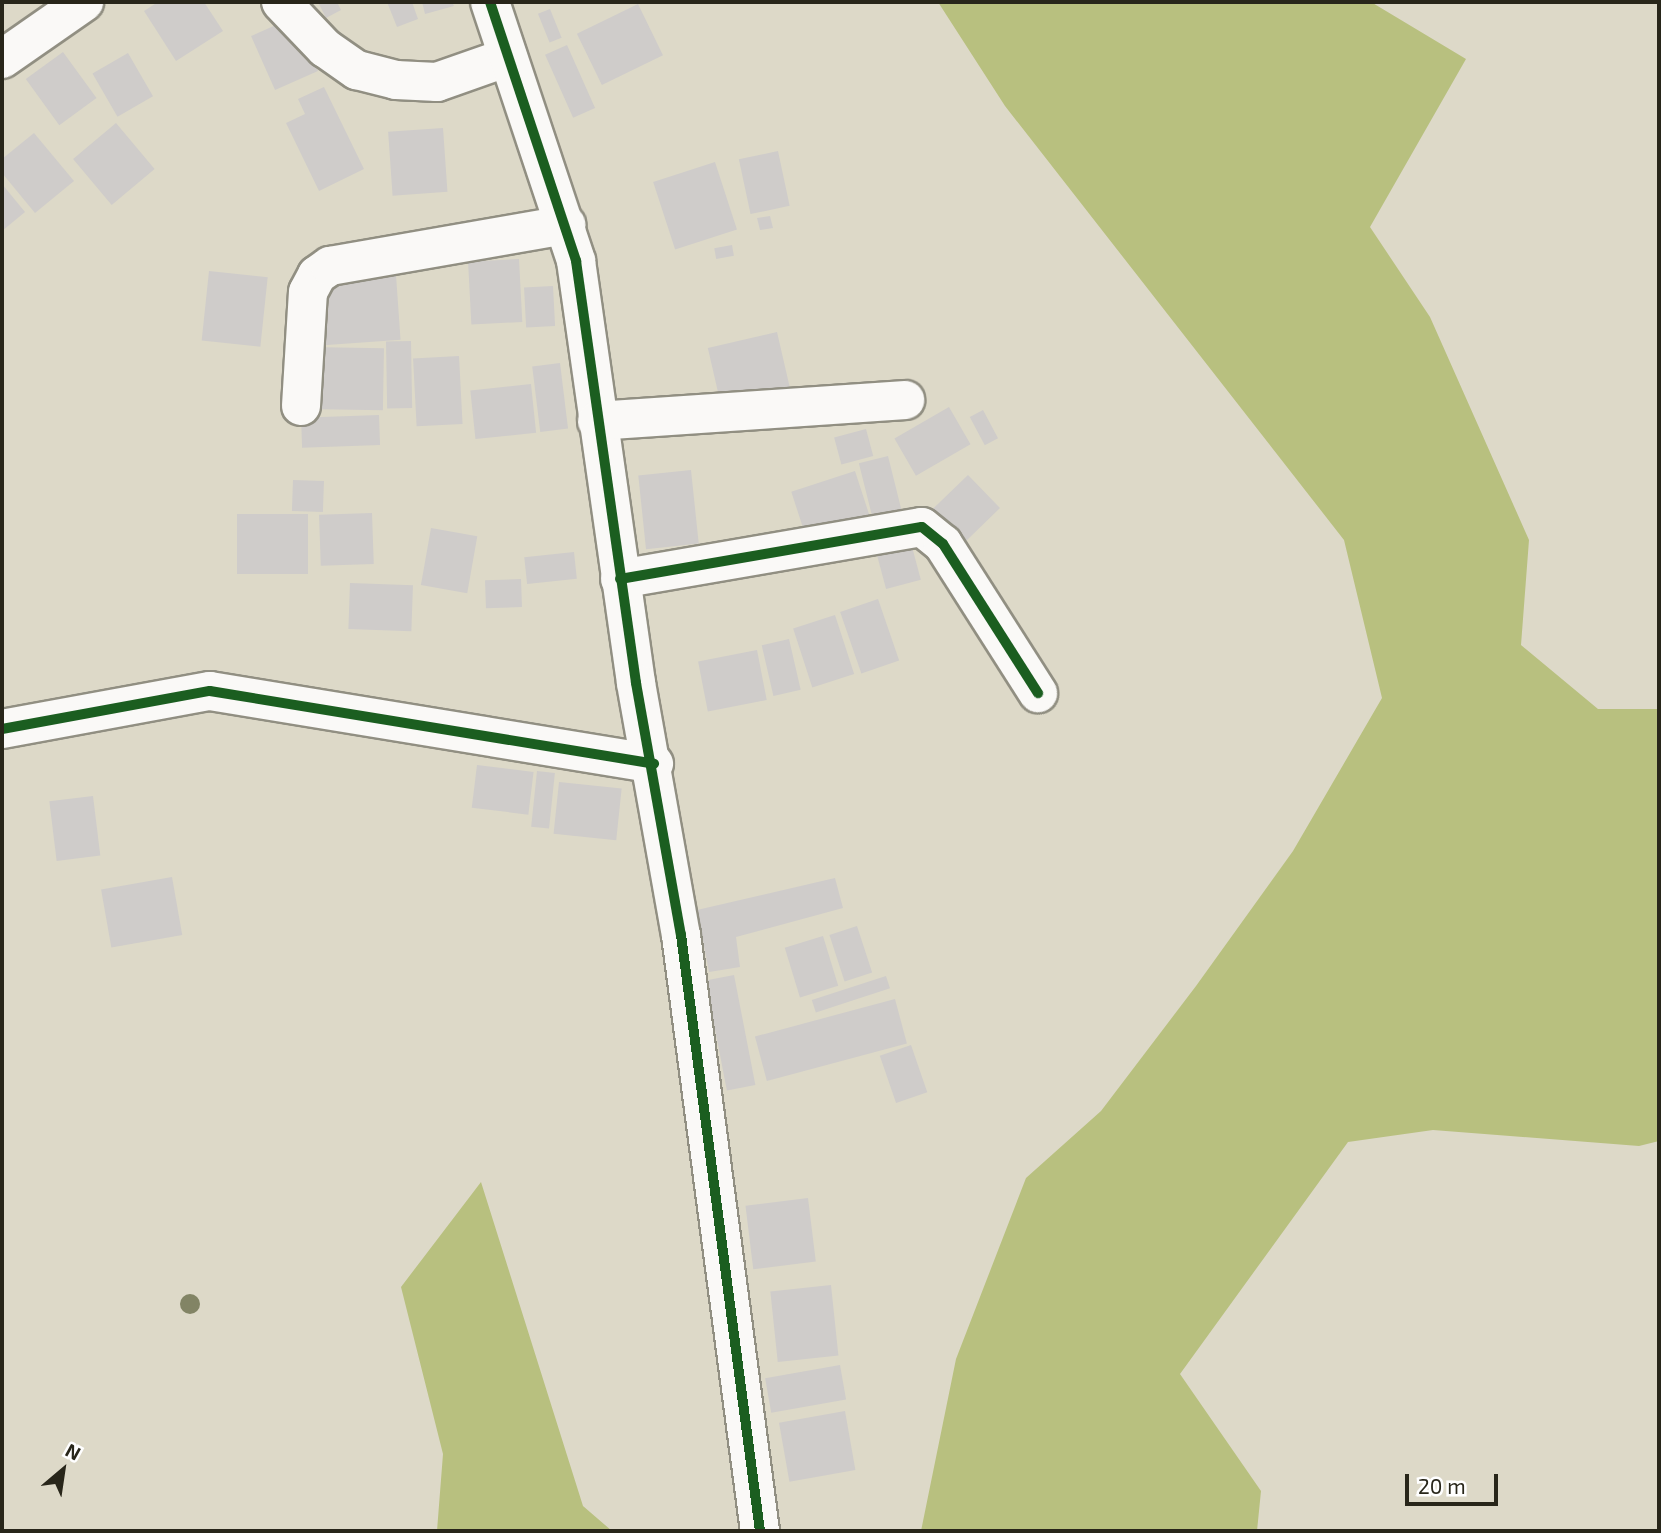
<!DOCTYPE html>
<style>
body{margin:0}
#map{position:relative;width:1661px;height:1533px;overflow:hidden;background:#ddd9c8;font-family:"Exo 2",sans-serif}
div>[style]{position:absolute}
.forest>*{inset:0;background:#b8c07f}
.building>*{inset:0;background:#cfccca;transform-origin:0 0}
.roads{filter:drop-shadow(2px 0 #918f82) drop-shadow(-2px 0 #918f82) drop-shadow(0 2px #918f82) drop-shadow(0 -2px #918f82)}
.minor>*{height:38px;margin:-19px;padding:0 19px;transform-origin:19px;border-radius:19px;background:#faf9f7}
.cycleway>*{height:10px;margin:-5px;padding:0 5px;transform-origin:5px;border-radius:5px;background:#1b5e20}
.trees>*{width:20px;height:20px;margin:-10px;border-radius:50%;background:#828465}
span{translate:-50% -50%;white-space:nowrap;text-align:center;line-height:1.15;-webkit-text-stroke:7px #fff;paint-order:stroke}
.frame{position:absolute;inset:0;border:4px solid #28261a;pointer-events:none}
.north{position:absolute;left:28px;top:1435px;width:70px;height:70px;-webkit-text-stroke:5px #fff;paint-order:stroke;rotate:29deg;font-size:19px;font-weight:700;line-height:28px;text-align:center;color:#28261a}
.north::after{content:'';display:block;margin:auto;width:24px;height:32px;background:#28261a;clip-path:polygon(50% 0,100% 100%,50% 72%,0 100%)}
.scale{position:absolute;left:1405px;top:1474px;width:93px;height:32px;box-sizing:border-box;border:4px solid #28261a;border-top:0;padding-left:9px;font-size:21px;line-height:24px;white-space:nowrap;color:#28261a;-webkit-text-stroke:5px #fff;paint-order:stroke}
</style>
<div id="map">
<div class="forest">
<i style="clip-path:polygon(938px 2px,1371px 2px,1466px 59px,1370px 227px,1430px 317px,1529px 540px,1521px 645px,1598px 709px,1659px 709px,1659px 1141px,1639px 1146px,1433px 1130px,1348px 1142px,1180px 1374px,1261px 1491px,1257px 1531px,921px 1531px,956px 1359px,1026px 1178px,1101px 1111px,1196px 986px,1293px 851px,1382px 698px,1344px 540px,1005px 106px)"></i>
<i style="clip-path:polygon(481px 1182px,583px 1506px,612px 1531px,437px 1531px,443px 1454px,401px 1287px)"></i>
</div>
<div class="building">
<i style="clip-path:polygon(158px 2px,204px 2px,223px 31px,176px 61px,144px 11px)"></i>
<i style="clip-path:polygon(318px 2px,337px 2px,341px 10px,326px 18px)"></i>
<i style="clip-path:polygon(387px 2px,412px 2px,418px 19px,397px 27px)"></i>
<i style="clip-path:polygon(422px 2px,452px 2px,454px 6px,425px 14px)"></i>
<i style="left:638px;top:4px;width:57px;height:68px;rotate:64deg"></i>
<i style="left:550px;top:9px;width:31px;height:13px;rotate:68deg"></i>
<i style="left:294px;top:17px;width:59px;height:47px;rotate:66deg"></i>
<i style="left:567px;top:45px;width:69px;height:24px;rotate:66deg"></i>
<i style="left:63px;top:52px;width:57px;height:46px;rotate:54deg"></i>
<i style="left:128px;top:53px;width:50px;height:41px;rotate:60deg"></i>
<i style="clip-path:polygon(324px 87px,364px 169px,319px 191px,286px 123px,305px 114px,298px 99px)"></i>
<i style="left:116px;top:123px;width:60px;height:56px;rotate:50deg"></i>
<i style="left:443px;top:128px;width:64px;height:55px;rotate:86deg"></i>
<i style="clip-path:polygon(34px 133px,74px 181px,35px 213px,2px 173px,2px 159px)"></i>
<i style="left:778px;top:151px;width:56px;height:40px;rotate:78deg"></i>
<i style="left:715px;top:162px;width:71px;height:65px;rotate:72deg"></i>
<i style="clip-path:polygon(2px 184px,25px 212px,2px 231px)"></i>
<i style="clip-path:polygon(770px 216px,773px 228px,760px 230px,757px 218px)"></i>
<i style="left:732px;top:245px;width:11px;height:18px;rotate:80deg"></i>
<i style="left:519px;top:259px;width:63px;height:51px;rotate:87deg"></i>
<i style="left:209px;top:271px;width:59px;height:70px;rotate:6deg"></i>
<i style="left:396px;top:275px;width:65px;height:77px;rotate:86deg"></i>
<i style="left:553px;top:286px;width:40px;height:29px;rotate:87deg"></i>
<i style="left:777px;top:332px;width:61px;height:71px;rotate:77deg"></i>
<i style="left:411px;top:341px;width:67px;height:25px;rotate:89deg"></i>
<i style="left:308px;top:347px;width:76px;height:62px;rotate:1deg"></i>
<i style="left:459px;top:356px;width:68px;height:46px;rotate:87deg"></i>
<i style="left:560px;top:363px;width:66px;height:28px;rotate:83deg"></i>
<i style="left:531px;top:384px;width:49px;height:61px;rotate:84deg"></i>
<i style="left:949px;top:407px;width:43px;height:63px;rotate:60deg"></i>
<i style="left:983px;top:410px;width:32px;height:15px;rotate:62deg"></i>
<i style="left:379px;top:415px;width:30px;height:78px;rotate:88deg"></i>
<i style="left:866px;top:429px;width:28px;height:33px;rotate:75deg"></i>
<i style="left:888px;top:456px;width:57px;height:30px;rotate:76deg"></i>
<i style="left:691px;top:470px;width:74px;height:53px;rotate:84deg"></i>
<i style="left:855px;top:471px;width:55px;height:67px;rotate:72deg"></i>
<i style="left:968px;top:475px;width:46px;height:49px;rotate:46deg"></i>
<i style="left:293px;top:480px;width:31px;height:31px;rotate:2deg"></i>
<i style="left:372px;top:513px;width:51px;height:53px;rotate:88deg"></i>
<i style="left:308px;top:514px;width:60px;height:71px;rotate:90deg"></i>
<i style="left:431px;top:528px;width:47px;height:58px;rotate:10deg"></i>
<i style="left:911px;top:543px;width:38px;height:36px;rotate:75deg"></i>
<i style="left:574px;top:552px;width:27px;height:50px;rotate:84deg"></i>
<i style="left:521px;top:579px;width:28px;height:36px;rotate:88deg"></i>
<i style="left:350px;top:583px;width:63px;height:46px;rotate:2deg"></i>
<i style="left:878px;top:599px;width:65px;height:40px;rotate:71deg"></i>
<i style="left:835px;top:615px;width:62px;height:44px;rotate:72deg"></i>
<i style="left:789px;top:639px;width:52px;height:28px;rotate:77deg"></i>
<i style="left:757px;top:650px;width:51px;height:60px;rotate:79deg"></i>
<i style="left:477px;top:765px;width:57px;height:43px;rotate:7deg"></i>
<i style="left:537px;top:771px;width:18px;height:56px;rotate:6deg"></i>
<i style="left:559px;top:782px;width:63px;height:52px;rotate:6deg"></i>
<i style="left:93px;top:796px;width:60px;height:44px;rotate:83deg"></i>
<i style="left:172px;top:877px;width:59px;height:72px;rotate:80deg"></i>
<i style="clip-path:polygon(835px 878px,843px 908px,736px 937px,740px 967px,709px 972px,697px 910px)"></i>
<i style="left:857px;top:926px;width:49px;height:29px;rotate:72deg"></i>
<i style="left:823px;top:936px;width:52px;height:40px;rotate:73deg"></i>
<i style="left:734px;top:975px;width:112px;height:29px;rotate:79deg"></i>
<i style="left:886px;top:976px;width:13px;height:78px;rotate:72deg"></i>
<i style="left:895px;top:999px;width:46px;height:145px;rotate:75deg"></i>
<i style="left:911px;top:1045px;width:50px;height:33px;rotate:71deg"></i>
<i style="left:808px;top:1198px;width:64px;height:63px;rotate:83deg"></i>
<i style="left:831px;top:1285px;width:71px;height:61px;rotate:84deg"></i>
<i style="left:840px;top:1365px;width:35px;height:76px;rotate:80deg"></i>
<i style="left:845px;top:1411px;width:60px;height:67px;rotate:80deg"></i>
</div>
<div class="roads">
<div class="minor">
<i style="left:281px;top:2px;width:64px;rotate:46.3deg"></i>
<i style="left:325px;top:48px;width:39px;rotate:35deg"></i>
<i style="left:357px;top:70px;width:40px;rotate:14.4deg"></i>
<i style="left:396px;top:80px;width:41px;rotate:2.8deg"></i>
<i style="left:437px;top:82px;width:75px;rotate:-19.4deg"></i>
<i style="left:490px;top:2px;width:273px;rotate:71.6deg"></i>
<i style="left:576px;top:261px;width:426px;rotate:81.9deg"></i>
<i style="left:636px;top:683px;width:256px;rotate:79.9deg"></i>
<i style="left:681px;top:935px;width:601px;rotate:82.45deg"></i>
<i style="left:2px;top:59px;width:100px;rotate:-34.8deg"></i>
<i style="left:301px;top:406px;width:114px;rotate:-86.5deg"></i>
<i style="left:308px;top:292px;width:19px;rotate:-62deg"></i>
<i style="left:317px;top:275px;width:16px;rotate:-35deg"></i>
<i style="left:330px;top:266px;width:240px;rotate:-9.9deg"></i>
<i style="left:597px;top:421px;width:309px;rotate:-3.9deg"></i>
<i style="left:620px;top:579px;width:306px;rotate:-9.8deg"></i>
<i style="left:922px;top:527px;width:27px;rotate:39deg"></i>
<i style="left:943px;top:544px;width:177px;rotate:57.5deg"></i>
<i style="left:2px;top:729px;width:211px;rotate:-10.4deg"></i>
<i style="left:210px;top:691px;width:450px;rotate:9.3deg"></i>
</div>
</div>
<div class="cycleway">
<i style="left:490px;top:2px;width:273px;rotate:71.6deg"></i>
<i style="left:576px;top:261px;width:426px;rotate:81.9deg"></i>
<i style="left:636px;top:683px;width:256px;rotate:79.9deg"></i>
<i style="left:681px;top:935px;width:601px;rotate:82.45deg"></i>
<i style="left:620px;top:579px;width:306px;rotate:-9.8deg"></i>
<i style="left:922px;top:527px;width:27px;rotate:39deg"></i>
<i style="left:943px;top:544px;width:177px;rotate:57.5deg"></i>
<i style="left:2px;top:729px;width:211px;rotate:-10.4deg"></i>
<i style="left:210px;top:691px;width:450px;rotate:9.3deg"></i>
</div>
<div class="trees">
<i style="left:190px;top:1304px"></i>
</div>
<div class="frame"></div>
<div class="north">N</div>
<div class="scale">20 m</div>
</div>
